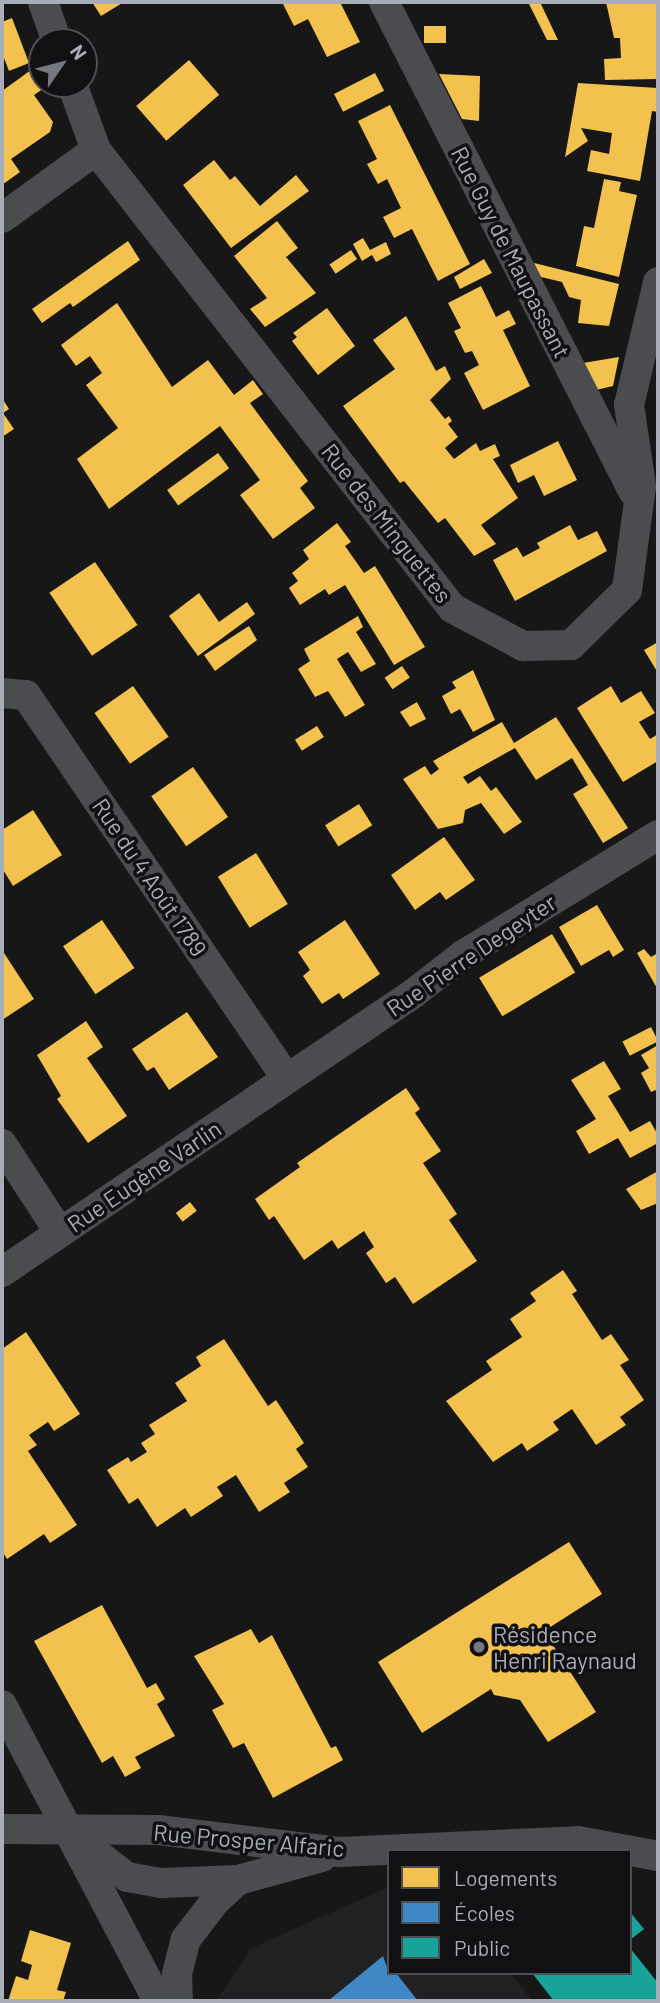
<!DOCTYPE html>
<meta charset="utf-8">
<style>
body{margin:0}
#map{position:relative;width:660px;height:2003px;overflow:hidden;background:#171717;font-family:Barlow,sans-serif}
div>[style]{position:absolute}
.built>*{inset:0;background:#212123}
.homes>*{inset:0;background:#f2c14e;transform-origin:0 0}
.schools>*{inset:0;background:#3f88c5}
.public>*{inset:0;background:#17a398}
.street>*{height:30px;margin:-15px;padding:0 15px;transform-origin:15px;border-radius:15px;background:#4b4c50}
.dots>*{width:19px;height:19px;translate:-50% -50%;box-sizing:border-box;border:4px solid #111113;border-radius:50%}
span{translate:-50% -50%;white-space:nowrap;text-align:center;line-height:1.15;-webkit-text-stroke:7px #111113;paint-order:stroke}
.street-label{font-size:23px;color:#a8adb8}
.poi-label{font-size:23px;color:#a8adb8}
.left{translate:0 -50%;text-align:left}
.frame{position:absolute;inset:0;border:4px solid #a8adb8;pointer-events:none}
.legend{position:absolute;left:387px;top:1849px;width:245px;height:126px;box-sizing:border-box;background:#111113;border:2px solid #4d4f55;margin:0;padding:9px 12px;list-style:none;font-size:21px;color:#a8adb8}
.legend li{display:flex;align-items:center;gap:14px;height:35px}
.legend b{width:35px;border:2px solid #4d4f55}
.north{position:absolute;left:28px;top:28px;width:70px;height:70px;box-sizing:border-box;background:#111113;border:2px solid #4d4f55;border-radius:50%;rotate:55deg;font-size:19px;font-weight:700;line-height:28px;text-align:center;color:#a8adb8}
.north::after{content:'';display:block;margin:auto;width:24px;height:32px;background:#757880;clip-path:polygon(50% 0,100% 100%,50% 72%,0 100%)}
</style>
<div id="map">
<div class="built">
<i style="clip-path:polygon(389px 1887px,389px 1973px,510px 1973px,533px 2001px,216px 2001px,251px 1948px)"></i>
</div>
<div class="homes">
<i style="clip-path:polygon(92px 2px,124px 2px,101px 16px)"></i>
<i style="clip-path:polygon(282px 2px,340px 2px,360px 42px,327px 57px,308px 19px,294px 26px)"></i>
<i style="clip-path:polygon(528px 2px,540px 2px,558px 40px,547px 40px)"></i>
<i style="clip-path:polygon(606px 2px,656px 2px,658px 79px,605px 80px,604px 59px,621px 58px,620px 38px,614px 38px)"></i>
<i style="clip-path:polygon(12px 18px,29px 63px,9px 71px,2px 53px,2px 22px)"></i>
<i style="left:424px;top:26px;width:22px;height:17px"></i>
<i style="left:189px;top:60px;width:46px;height:70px;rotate:49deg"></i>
<i style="clip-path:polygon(42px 62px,42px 84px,50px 84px,34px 95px,53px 122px,50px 132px,11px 159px,20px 172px,2px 185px,2px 91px)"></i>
<i style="left:375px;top:73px;width:20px;height:46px;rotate:63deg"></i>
<i style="clip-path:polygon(439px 74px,480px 76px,479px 121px,462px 119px)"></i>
<i style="clip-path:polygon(578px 83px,658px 88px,658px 112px,652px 111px,640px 181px,587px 171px,591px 150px,609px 154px,612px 133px,581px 128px,588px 141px,565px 157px)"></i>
<i style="clip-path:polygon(390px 105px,470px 264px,438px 281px,412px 229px,394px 238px,383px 217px,401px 208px,387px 179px,378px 184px,367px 164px,377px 159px,358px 121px)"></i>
<i style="clip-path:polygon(214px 160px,230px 180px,235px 176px,260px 206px,296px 175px,309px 191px,231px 248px,183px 185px)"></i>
<i style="clip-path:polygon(604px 179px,621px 182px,619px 191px,637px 195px,619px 277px,576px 266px,584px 226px,594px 228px)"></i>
<i style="clip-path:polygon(277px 221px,298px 248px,286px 257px,316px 293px,265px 327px,250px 309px,267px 298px,234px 256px)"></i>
<i style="clip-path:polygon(363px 238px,370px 250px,386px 242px,391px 254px,376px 262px,372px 255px,362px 261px,353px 244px)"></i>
<i style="clip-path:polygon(128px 241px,140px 260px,73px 307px,70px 303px,42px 323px,32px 309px)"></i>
<i style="left:351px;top:250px;width:11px;height:26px;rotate:56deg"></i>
<i style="clip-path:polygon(484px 259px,492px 273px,460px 289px,454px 277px)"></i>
<i style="clip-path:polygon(534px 263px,619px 284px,609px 326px,578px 323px,581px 300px,569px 297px,562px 282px,541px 277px)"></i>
<i style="clip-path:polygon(481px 286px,496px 317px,509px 310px,516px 324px,503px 330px,530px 386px,483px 410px,464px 373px,479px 365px,472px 351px,465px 353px,454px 331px,461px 328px,448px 303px)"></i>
<i style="clip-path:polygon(117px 303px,172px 387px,208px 360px,234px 395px,253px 380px,263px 394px,250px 403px,308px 481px,300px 488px,315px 508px,273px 539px,240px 495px,260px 480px,220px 426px,109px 509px,77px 459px,118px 428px,86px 385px,102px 373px,90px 356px,76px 366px,61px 345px)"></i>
<i style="clip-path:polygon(327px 308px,355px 346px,318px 375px,292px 341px,297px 337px,293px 333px)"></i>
<i style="clip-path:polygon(406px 316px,436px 371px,445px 366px,451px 379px,430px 400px,445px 419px,449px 416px,452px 421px,448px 424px,458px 437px,445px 448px,454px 459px,476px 443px,480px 451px,495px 444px,500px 456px,493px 459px,518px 498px,481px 525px,496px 544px,474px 556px,445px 518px,438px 523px,404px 481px,400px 483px,343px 406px,395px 369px,373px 340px)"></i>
<i style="clip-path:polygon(619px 357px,613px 386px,596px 390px,583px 363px)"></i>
<i style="clip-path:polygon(2px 398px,9px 409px,3px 413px,14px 429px,2px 437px)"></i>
<i style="clip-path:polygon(558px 441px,577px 480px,544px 496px,534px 475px,518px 483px,510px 465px)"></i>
<i style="left:218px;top:453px;width:19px;height:63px;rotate:54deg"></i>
<i style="clip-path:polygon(337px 523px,351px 542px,345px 546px,364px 573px,375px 566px,425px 647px,394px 665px,345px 585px,329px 595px,325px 589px,300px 605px,289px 588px,298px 581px,292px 573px,309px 559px,303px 550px)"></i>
<i style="clip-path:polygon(570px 525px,578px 540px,597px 531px,607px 551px,515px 601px,493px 560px,517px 547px,523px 557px,540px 548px,537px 543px)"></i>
<i style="left:95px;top:562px;width:76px;height:55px;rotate:56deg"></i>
<i style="clip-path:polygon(199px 593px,219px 622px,247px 602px,255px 614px,198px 656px,169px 616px)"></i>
<i style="clip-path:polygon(358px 616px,363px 627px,356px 632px,376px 664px,361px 672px,348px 652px,337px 659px,365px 705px,345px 717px,328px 691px,315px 697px,298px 669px,310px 661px,304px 649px)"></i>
<i style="clip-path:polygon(249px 626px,257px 640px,215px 671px,204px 655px)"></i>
<i style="clip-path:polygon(658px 642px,658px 673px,644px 650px)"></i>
<i style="left:402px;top:666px;width:14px;height:21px;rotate:56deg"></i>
<i style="clip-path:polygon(473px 670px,495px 720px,473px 732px,460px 709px,451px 714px,442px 696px,456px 688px,452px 682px)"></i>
<i style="left:133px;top:686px;width:62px;height:47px;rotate:55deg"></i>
<i style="clip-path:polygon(611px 686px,621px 703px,641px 691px,655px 713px,639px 722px,650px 739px,658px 734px,658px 761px,623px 782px,577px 708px)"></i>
<i style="clip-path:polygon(417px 702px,426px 719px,410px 727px,400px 712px)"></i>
<i style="clip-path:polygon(556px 717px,628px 828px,603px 843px,573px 794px,588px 785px,572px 758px,536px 780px,515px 748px,463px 777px,468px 784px,480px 776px,491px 791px,496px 787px,522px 822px,504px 834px,481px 803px,465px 810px,463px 823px,438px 829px,403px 779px,425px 766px,431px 775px,439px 769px,433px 761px,502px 722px,514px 743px)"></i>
<i style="left:317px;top:726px;width:13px;height:26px;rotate:58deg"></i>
<i style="left:193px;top:767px;width:61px;height:51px;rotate:55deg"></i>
<i style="left:359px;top:804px;width:25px;height:40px;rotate:58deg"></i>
<i style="clip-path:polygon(33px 810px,62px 855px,13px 886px,2px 868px,2px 830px)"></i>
<i style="clip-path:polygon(444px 837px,475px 880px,446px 900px,440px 892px,415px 910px,391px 875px)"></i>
<i style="left:256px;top:853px;width:60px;height:45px;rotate:58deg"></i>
<i style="clip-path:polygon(597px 905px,624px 950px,613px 957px,609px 950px,581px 966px,559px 927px)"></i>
<i style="left:102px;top:920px;width:58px;height:47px;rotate:56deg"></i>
<i style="clip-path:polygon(345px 920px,380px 974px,343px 999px,339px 993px,322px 1004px,303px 976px,310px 970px,298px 952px)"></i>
<i style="left:552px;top:934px;width:45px;height:85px;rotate:59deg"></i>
<i style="clip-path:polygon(644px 949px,651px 957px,658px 953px,658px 990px,637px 953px)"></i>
<i style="clip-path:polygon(4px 953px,34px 999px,2px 1020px,2px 954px)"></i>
<i style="clip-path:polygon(187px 1012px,218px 1057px,169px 1090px,154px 1067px,147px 1071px,132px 1049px)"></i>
<i style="clip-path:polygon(86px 1021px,103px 1047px,87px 1058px,127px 1116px,88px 1143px,57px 1099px,61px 1096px,37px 1055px)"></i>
<i style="left:651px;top:1027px;width:16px;height:32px;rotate:63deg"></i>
<i style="clip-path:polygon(658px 1045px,658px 1089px,651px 1092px,641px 1073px,649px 1068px,641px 1055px)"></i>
<i style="clip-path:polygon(604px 1061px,621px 1089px,608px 1096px,630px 1132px,650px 1121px,658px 1135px,658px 1143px,630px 1158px,618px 1138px,589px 1154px,576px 1131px,596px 1119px,571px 1080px)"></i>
<i style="clip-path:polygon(406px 1088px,420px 1109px,415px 1113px,441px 1151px,423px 1163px,457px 1214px,449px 1220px,477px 1261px,413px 1304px,395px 1277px,386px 1283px,366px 1253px,374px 1247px,364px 1231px,338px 1249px,332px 1240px,304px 1260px,274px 1216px,269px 1220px,255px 1199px,300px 1167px,297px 1163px)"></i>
<i style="clip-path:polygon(658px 1171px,658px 1203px,641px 1210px,626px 1189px)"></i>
<i style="left:190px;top:1202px;width:11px;height:18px;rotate:52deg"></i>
<i style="clip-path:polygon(563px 1270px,577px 1291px,572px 1294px,602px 1340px,611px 1334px,629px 1360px,620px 1365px,644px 1400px,620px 1417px,626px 1425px,596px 1445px,572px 1409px,553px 1422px,559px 1430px,527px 1451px,522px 1443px,493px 1462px,446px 1401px,492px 1370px,486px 1361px,522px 1337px,510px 1319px,536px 1301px,530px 1293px)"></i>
<i style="clip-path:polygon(26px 1332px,80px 1414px,54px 1431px,48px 1422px,29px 1435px,37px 1445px,28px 1451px,77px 1525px,50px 1543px,44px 1534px,7px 1559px,2px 1551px,2px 1349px)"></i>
<i style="clip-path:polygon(224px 1339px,268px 1406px,276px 1400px,304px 1443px,296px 1449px,308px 1467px,284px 1483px,290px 1492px,259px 1512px,236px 1475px,217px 1487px,223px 1496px,191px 1517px,185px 1508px,157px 1527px,138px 1498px,129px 1504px,107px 1470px,128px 1457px,131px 1462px,147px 1452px,141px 1443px,155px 1434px,149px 1425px,187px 1401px,175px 1383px,201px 1366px,196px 1357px)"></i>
<i style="clip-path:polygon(569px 1542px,602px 1594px,544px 1631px,596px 1712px,548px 1742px,520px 1700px,494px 1695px,491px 1689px,422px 1733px,378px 1662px)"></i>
<i style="clip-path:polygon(102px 1605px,147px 1688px,156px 1683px,165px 1699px,157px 1704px,175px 1736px,135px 1757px,141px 1768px,125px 1777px,113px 1756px,102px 1763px,34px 1641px)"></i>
<i style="clip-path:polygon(251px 1629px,259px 1643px,272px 1635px,331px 1748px,336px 1746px,343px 1760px,273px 1798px,244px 1743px,233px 1748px,212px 1710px,224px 1704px,194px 1656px)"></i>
<i style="clip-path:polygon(30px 1930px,71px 1943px,57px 1990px,66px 1992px,63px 2001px,8px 2001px,16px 1976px,28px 1980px,32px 1965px,21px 1961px)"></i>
</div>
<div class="schools">
<i style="clip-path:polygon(383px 1956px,389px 1973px,396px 1973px,418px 2001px,328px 2001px)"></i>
</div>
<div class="public">
<i style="clip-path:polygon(630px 1912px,644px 1929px,630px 1940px)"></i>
<i style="clip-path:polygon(630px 1948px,658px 1983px,658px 2001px,554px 2001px,532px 1973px,630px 1973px)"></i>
</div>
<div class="street">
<i style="left:43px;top:2px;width:42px;rotate:70.7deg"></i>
<i style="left:384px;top:2px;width:549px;rotate:63.01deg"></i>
<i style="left:72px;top:84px;width:70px;rotate:70deg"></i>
<i style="left:96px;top:150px;width:580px;rotate:52.14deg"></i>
<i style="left:452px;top:608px;width:81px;rotate:28.2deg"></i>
<i style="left:523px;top:646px;width:48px;rotate:-1.2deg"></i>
<i style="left:571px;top:645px;width:78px;rotate:-44.5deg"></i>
<i style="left:627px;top:590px;width:105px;rotate:-82.3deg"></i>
<i style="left:641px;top:486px;width:82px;rotate:-98.4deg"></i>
<i style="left:629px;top:405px;width:126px;rotate:-76.7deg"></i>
<i style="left:2px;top:218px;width:116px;rotate:-35.9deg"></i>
<i style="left:2px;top:693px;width:24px;rotate:5deg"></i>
<i style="left:26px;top:695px;width:464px;rotate:55.8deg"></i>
<i style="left:2px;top:1144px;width:106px;rotate:56.9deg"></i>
<i style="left:2px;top:1272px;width:498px;rotate:-34.1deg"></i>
<i style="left:414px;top:993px;width:62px;rotate:-37.8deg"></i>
<i style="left:463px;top:955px;width:229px;rotate:-31.6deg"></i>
<i style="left:2px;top:1705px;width:335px;rotate:62.2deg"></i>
<i style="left:2px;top:1829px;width:156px;rotate:0.4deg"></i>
<i style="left:158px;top:1830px;width:182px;rotate:6.9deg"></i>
<i style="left:339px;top:1852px;width:239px;rotate:-2.6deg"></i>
<i style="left:578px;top:1841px;width:81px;rotate:10.6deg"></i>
<i style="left:76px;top:1838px;width:64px;rotate:37.4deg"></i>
<i style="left:127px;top:1877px;width:36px;rotate:10deg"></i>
<i style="left:162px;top:1883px;width:76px;rotate:-2.3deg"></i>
<i style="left:178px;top:2001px;width:27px;rotate:-92deg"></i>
<i style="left:177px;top:1974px;width:36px;rotate:-76deg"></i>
<i style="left:186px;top:1939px;width:49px;rotate:-52.4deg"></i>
<i style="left:216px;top:1900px;width:30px;rotate:-42deg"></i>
<i style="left:238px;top:1880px;width:87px;rotate:-15.3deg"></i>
</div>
<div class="dots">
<i style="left:479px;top:1647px;background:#757880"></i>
</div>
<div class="street-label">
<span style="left:511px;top:252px;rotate:63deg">Rue Guy de Maupassant</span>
<span style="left:387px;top:523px;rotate:52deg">Rue des Minguettes</span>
<span style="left:150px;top:877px;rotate:56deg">Rue du 4 Août 1789</span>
<span style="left:471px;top:955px;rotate:-34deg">Rue Pierre Degeyter</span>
<span style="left:144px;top:1176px;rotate:-34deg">Rue Eugène Varlin</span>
<span style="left:249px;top:1840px;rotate:5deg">Rue Prosper Alfaric</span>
</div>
<div class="poi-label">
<span class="left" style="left:493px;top:1647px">Résidence<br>Henri Raynaud</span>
</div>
<div class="frame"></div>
<ul class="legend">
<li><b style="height:19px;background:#f2c14e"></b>Logements</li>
<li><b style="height:19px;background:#3f88c5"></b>Écoles</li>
<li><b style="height:19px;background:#17a398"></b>Public</li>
</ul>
<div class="north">N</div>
</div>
